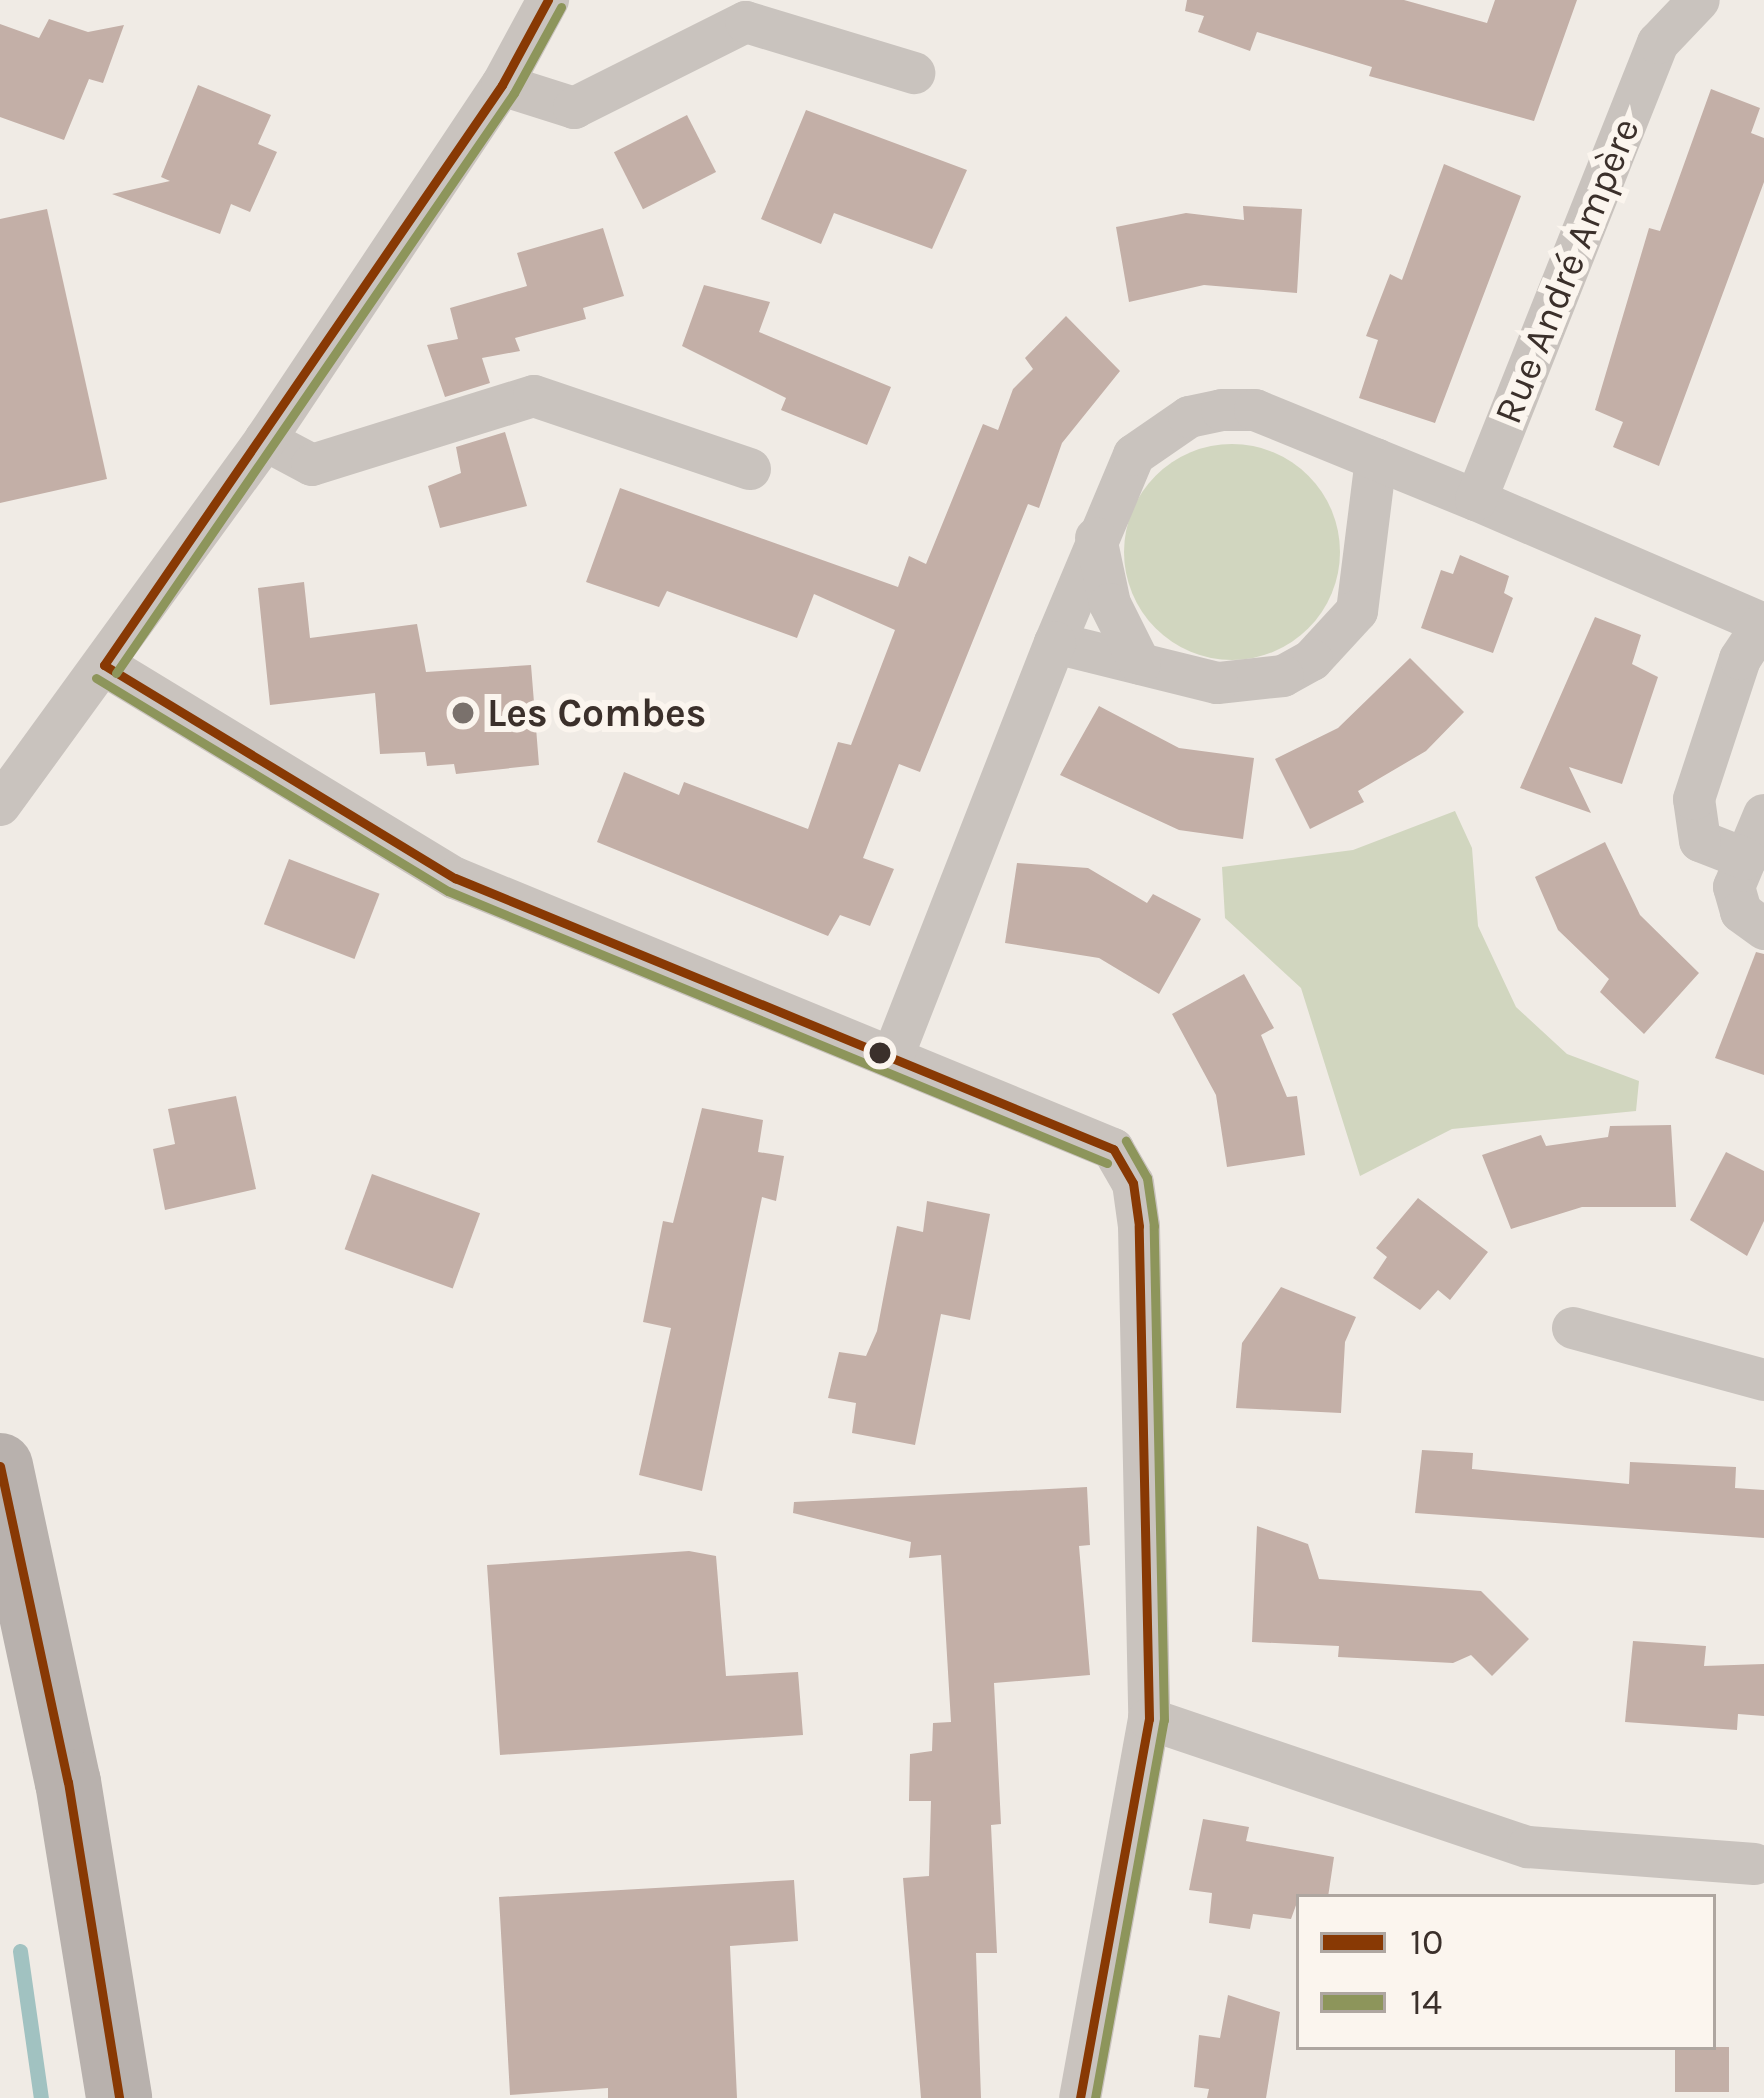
<!DOCTYPE html>
<meta charset="utf-8">
<style>
body{margin:0}
#map{position:relative;width:1764px;height:2098px;overflow:hidden;background:#f0ebe5;font-family:Karla,sans-serif}
div>[style]{position:absolute}
.green>*{inset:0;background:#d1d6bf}
.round{border-radius:50%}
.stream>*{height:15px;margin:-7.5px;padding:0 7.5px;transform-origin:7.5px;border-radius:7.5px;background:#a1c2c1}
.building>*{inset:0;background:#c3afa7;transform-origin:0 0}
.street>*{height:42px;margin:-21px;padding:0 21px;transform-origin:21px;border-radius:21px;background:#c9c3be}
.primary>*{height:66px;margin:-33px;padding:0 33px;transform-origin:33px;border-radius:33px;background:#b8b1ad}
.bus-1>*{height:9px;margin:-4.5px;padding:0 4.5px;transform-origin:4.5px;border-radius:4.5px;background:#883904}
.bus-2>*{height:9px;margin:-4.5px;padding:0 4.5px;transform-origin:4.5px;border-radius:4.5px;background:#8d955b}
.dots>*{width:33px;height:33px;translate:-50% -50%;box-sizing:border-box;border:6px solid #fbf5ee;border-radius:50%}
span{translate:-50% -50%;white-space:nowrap;text-align:center;line-height:1.15;-webkit-text-stroke:12px #fbf5ee;paint-order:stroke}
.street-label{font-size:39px;color:#3b302b}
.poi-label{font-size:39px;color:#3b302b;font-weight:700}
.left{translate:0 -50%;text-align:left}
.legend{position:absolute;left:1296px;top:1894px;width:420px;height:156px;box-sizing:border-box;background:#fbf5ee;border:3px solid #aea6a0;margin:0;padding:15px 21px;list-style:none;font-size:36px;color:#3b302b}
.legend li{display:flex;align-items:center;gap:24px;height:60px}
.legend b{width:60px;border:3px solid #aea6a0}
</style>
<div id="map">
<div class="green">
<i class="round" style="left:1124px;top:444px;width:216px;height:216px"></i>
<i style="clip-path:polygon(1455px 811px,1472px 848px,1478px 926px,1516px 1007px,1567px 1054px,1639px 1081px,1636px 1111px,1452px 1129px,1360px 1176px,1301px 988px,1225px 918px,1222px 867px,1353px 850px)"></i>
</div>
<div class="stream">
<i style="left:20px;top:1951px;width:148px;rotate:81.9deg"></i>
</div>
<div class="building">
<i style="clip-path:polygon(1187px 0,1404px 0,1487px 23px,1495px 0,1577px 0,1534px 121px,1369px 76px,1372px 67px,1257px 32px,1250px 51px,1198px 32px,1204px 16px,1185px 11px)"></i>
<i style="clip-path:polygon(49px 19px,88px 32px,124px 25px,103px 83px,89px 79px,64px 140px,0 117px,0 24px,39px 38px)"></i>
<i style="clip-path:polygon(198px 85px,271px 115px,258px 144px,277px 152px,250px 212px,231px 204px,220px 234px,112px 194px,170px 181px,161px 177px)"></i>
<i style="clip-path:polygon(1711px 89px,1760px 108px,1751px 133px,1764px 138px,1764px 182px,1659px 466px,1613px 447px,1623px 422px,1595px 410px,1649px 228px,1660px 231px)"></i>
<i style="clip-path:polygon(806px 110px,967px 170px,932px 249px,834px 213px,821px 244px,761px 219px)"></i>
<i style="left:687px;top:115px;width:64px;height:82px;rotate:63deg"></i>
<i style="clip-path:polygon(1444px 164px,1521px 196px,1435px 423px,1359px 398px,1378px 340px,1366px 336px,1390px 274px,1402px 280px)"></i>
<i style="clip-path:polygon(1243px 206px,1302px 209px,1297px 293px,1204px 285px,1129px 302px,1116px 227px,1186px 213px,1244px 220px)"></i>
<i style="clip-path:polygon(47px 209px,107px 479px,0 503px,0 219px)"></i>
<i style="clip-path:polygon(603px 228px,624px 296px,583px 308px,586px 319px,515px 338px,520px 351px,482px 358px,490px 383px,445px 397px,427px 345px,458px 339px,450px 308px,527px 286px,517px 253px)"></i>
<i style="clip-path:polygon(704px 285px,770px 302px,759px 332px,891px 387px,867px 445px,781px 410px,786px 398px,682px 346px)"></i>
<i style="clip-path:polygon(1066px 316px,1120px 371px,1062px 443px,1039px 508px,1028px 504px,920px 772px,899px 764px,863px 858px,894px 869px,870px 926px,840px 915px,828px 936px,597px 842px,624px 772px,679px 795px,684px 782px,808px 829px,838px 742px,851px 745px,895px 630px,814px 594px,797px 638px,667px 591px,659px 607px,586px 582px,620px 488px,898px 587px,909px 556px,926px 564px,983px 424px,998px 430px,1013px 389px,1033px 369px,1025px 358px)"></i>
<i style="clip-path:polygon(505px 432px,527px 506px,440px 528px,428px 486px,461px 473px,456px 447px)"></i>
<i style="clip-path:polygon(1460px 555px,1509px 576px,1504px 593px,1513px 598px,1493px 653px,1421px 628px,1441px 570px,1453px 574px)"></i>
<i style="clip-path:polygon(304px 582px,310px 638px,417px 624px,426px 672px,531px 665px,539px 765px,456px 774px,454px 764px,427px 766px,425px 752px,380px 754px,375px 693px,270px 705px,258px 588px)"></i>
<i style="clip-path:polygon(1595px 617px,1641px 635px,1632px 664px,1658px 677px,1622px 784px,1569px 767px,1591px 813px,1520px 788px)"></i>
<i style="clip-path:polygon(1410px 658px,1464px 712px,1426px 751px,1358px 791px,1364px 802px,1310px 829px,1275px 759px,1338px 728px)"></i>
<i style="clip-path:polygon(1099px 706px,1179px 748px,1254px 758px,1243px 839px,1179px 830px,1060px 775px)"></i>
<i style="clip-path:polygon(1605px 842px,1640px 915px,1699px 973px,1644px 1034px,1600px 992px,1609px 979px,1558px 930px,1535px 877px)"></i>
<i style="left:289px;top:859px;width:97px;height:70px;rotate:21deg"></i>
<i style="clip-path:polygon(1017px 863px,1088px 868px,1147px 903px,1153px 894px,1201px 919px,1159px 994px,1099px 958px,1005px 943px)"></i>
<i style="clip-path:polygon(1756px 952px,1764px 954px,1764px 1075px,1715px 1058px)"></i>
<i style="clip-path:polygon(1244px 974px,1274px 1028px,1261px 1035px,1287px 1097px,1297px 1096px,1305px 1155px,1227px 1167px,1216px 1095px,1172px 1014px)"></i>
<i style="clip-path:polygon(236px 1096px,256px 1189px,165px 1210px,153px 1149px,175px 1144px,168px 1109px)"></i>
<i style="clip-path:polygon(702px 1108px,763px 1120px,758px 1152px,784px 1156px,776px 1201px,762px 1197px,702px 1491px,639px 1475px,671px 1328px,643px 1322px,663px 1221px,673px 1223px)"></i>
<i style="clip-path:polygon(1671px 1125px,1676px 1207px,1582px 1207px,1511px 1229px,1482px 1155px,1541px 1135px,1546px 1146px,1608px 1137px,1610px 1126px)"></i>
<i style="clip-path:polygon(1726px 1152px,1764px 1171px,1764px 1221px,1747px 1256px,1690px 1220px)"></i>
<i style="left:372px;top:1174px;width:115px;height:80px;rotate:20deg"></i>
<i style="clip-path:polygon(1418px 1198px,1488px 1252px,1450px 1300px,1438px 1290px,1420px 1310px,1373px 1278px,1387px 1257px,1376px 1248px)"></i>
<i style="clip-path:polygon(927px 1201px,990px 1214px,970px 1320px,941px 1314px,915px 1445px,852px 1433px,856px 1403px,828px 1398px,839px 1352px,866px 1356px,877px 1331px,897px 1226px,923px 1232px)"></i>
<i style="clip-path:polygon(1281px 1287px,1356px 1317px,1345px 1342px,1341px 1413px,1236px 1408px,1242px 1343px)"></i>
<i style="clip-path:polygon(1422px 1450px,1473px 1453px,1472px 1469px,1629px 1484px,1630px 1462px,1736px 1467px,1735px 1488px,1764px 1490px,1764px 1538px,1415px 1513px)"></i>
<i style="clip-path:polygon(1087px 1487px,1090px 1545px,1079px 1546px,1090px 1675px,994px 1683px,1001px 1824px,991px 1825px,997px 1953px,976px 1953px,981px 2098px,921px 2098px,903px 1878px,929px 1876px,931px 1801px,909px 1801px,910px 1754px,932px 1751px,933px 1723px,951px 1722px,941px 1555px,909px 1558px,911px 1542px,793px 1513px,794px 1502px)"></i>
<i style="clip-path:polygon(1257px 1526px,1308px 1544px,1319px 1579px,1481px 1591px,1529px 1639px,1492px 1676px,1471px 1655px,1453px 1663px,1338px 1657px,1339px 1646px,1252px 1642px)"></i>
<i style="clip-path:polygon(689px 1551px,716px 1556px,726px 1676px,798px 1672px,803px 1735px,500px 1755px,487px 1565px)"></i>
<i style="clip-path:polygon(1633px 1641px,1706px 1646px,1704px 1666px,1764px 1664px,1764px 1716px,1738px 1714px,1737px 1730px,1625px 1722px)"></i>
<i style="clip-path:polygon(1203px 1819px,1249px 1827px,1246px 1841px,1334px 1857px,1328px 1897px,1299px 1897px,1291px 1919px,1253px 1914px,1250px 1929px,1209px 1923px,1212px 1893px,1189px 1890px)"></i>
<i style="clip-path:polygon(794px 1880px,798px 1941px,730px 1946px,737px 2098px,608px 2098px,608px 2088px,510px 2095px,499px 1897px)"></i>
<i style="clip-path:polygon(1228px 1995px,1280px 2012px,1266px 2098px,1207px 2098px,1209px 2089px,1194px 2087px,1199px 2035px,1220px 2038px)"></i>
<i style="left:1675px;top:2047px;width:54px;height:45px"></i>
</div>
<div class="street">
<i style="left:502px;top:85px;width:76px;rotate:17.7deg"></i>
<i style="left:574px;top:108px;width:192px;rotate:-26.6deg"></i>
<i style="left:746px;top:22px;width:176px;rotate:16.9deg"></i>
<i style="left:265px;top:440px;width:53px;rotate:28deg"></i>
<i style="left:312px;top:465px;width:232px;rotate:-17.3deg"></i>
<i style="left:534px;top:396px;width:228px;rotate:18.7deg"></i>
<i style="left:1376px;top:459px;width:153px;rotate:97.1deg"></i>
<i style="left:1357px;top:611px;width:67px;rotate:132.6deg"></i>
<i style="left:1312px;top:660px;width:33px;rotate:151deg"></i>
<i style="left:1283px;top:676px;width:66px;rotate:173.9deg"></i>
<i style="left:1217px;top:683px;width:167px;rotate:-166.1deg"></i>
<i style="left:1055px;top:643px;width:204px;rotate:-67.2deg"></i>
<i style="left:1134px;top:455px;width:67px;rotate:-34.6deg"></i>
<i style="left:1189px;top:417px;width:34px;rotate:-12deg"></i>
<i style="left:1222px;top:410px;width:33px"></i>
<i style="left:1255px;top:410px;width:239px;rotate:22.2deg"></i>
<i style="left:1476px;top:500px;width:314px;rotate:23.3deg"></i>
<i style="left:1476px;top:500px;width:492px;rotate:-68.3deg"></i>
<i style="left:1658px;top:43px;width:59px;rotate:-46.4deg"></i>
<i style="left:1096px;top:538px;width:67px;rotate:78deg"></i>
<i style="left:1110px;top:604px;width:67px;rotate:63.4deg"></i>
<i style="left:104px;top:665px;width:411px;rotate:31.3deg"></i>
<i style="left:455px;top:878px;width:712px;rotate:22.38deg"></i>
<i style="left:1113px;top:1149px;width:39px;rotate:60deg"></i>
<i style="left:1133px;top:1183px;width:43px;rotate:82.1deg"></i>
<i style="left:1139px;top:1226px;width:493px;rotate:88.8deg"></i>
<i style="left:1149px;top:1719px;width:385px;rotate:100.3deg"></i>
<i style="left:0;top:805px;width:451px;rotate:-54deg"></i>
<i style="left:265px;top:440px;width:427px;rotate:-56.3deg"></i>
<i style="left:502px;top:85px;width:97px;rotate:-61.6deg"></i>
<i style="left:1764px;top:815px;width:78px;rotate:112.6deg"></i>
<i style="left:1734px;top:887px;width:26px;rotate:74deg"></i>
<i style="left:1741px;top:912px;width:29px;rotate:36deg"></i>
<i style="left:1746px;top:859px;width:49px;rotate:-158.6deg"></i>
<i style="left:1700px;top:841px;width:42px;rotate:-98.1deg"></i>
<i style="left:1694px;top:799px;width:147px;rotate:-71.8deg"></i>
<i style="left:1740px;top:659px;width:43px;rotate:-56.3deg"></i>
<i style="left:893px;top:1056px;width:444px;rotate:-68.6deg"></i>
<i style="left:1573px;top:1328px;width:198px;rotate:15.2deg"></i>
<i style="left:1149px;top:1719px;width:400px;rotate:18.7deg"></i>
<i style="left:1528px;top:1847px;width:227px;rotate:4.3deg"></i>
</div>
<div class="primary">
<i style="left:0;top:1466px;width:323px;rotate:77.9deg"></i>
<i style="left:68px;top:1782px;width:320px;rotate:80.8deg"></i>
</div>
<div class="bus-1">
<i style="left:104px;top:665px;width:411px;rotate:31.3deg"></i>
<i style="left:455px;top:878px;width:712px;rotate:22.38deg"></i>
<i style="left:104px;top:665px;width:703px;rotate:-55.54deg"></i>
<i style="left:502px;top:85px;width:97px;rotate:-61.6deg"></i>
<i style="left:0;top:1466px;width:323px;rotate:77.9deg"></i>
<i style="left:68px;top:1782px;width:320px;rotate:80.8deg"></i>
<i style="left:1080px;top:2098px;width:385px;rotate:-79.7deg"></i>
<i style="left:1149px;top:1719px;width:493px;rotate:-91.2deg"></i>
<i style="left:1139px;top:1226px;width:43px;rotate:-97.9deg"></i>
<i style="left:1133px;top:1183px;width:39px;rotate:-120deg"></i>
</div>
<div class="bus-2">
<i style="left:116px;top:673px;width:703px;rotate:-55.54deg"></i>
<i style="left:514px;top:93px;width:98px;rotate:-61.3deg"></i>
<i style="left:96px;top:678px;width:411px;rotate:31.2deg"></i>
<i style="left:448px;top:891px;width:713px;rotate:22.43deg"></i>
<i style="left:1095px;top:2098px;width:384px;rotate:-79.7deg"></i>
<i style="left:1164px;top:1720px;width:494px;rotate:-91.2deg"></i>
<i style="left:1154px;top:1226px;width:49px;rotate:-98.3deg"></i>
<i style="left:1147px;top:1178px;width:43px;rotate:-119.6deg"></i>
</div>
<div class="dots">
<i style="left:463px;top:713px;background:#7a716c"></i>
<i style="left:880px;top:1053px;background:#3b302b"></i>
</div>
<div class="street-label">
<span style="left:1567px;top:271px;rotate:-68deg">Rue André Ampère</span>
</div>
<div class="poi-label">
<span class="left" style="left:487px;top:713px">Les Combes</span>
</div>
<ul class="legend">
<li><b style="height:15px;background:#883904"></b>10</li>
<li><b style="height:15px;background:#8d955b"></b>14</li>
</ul>
</div>
